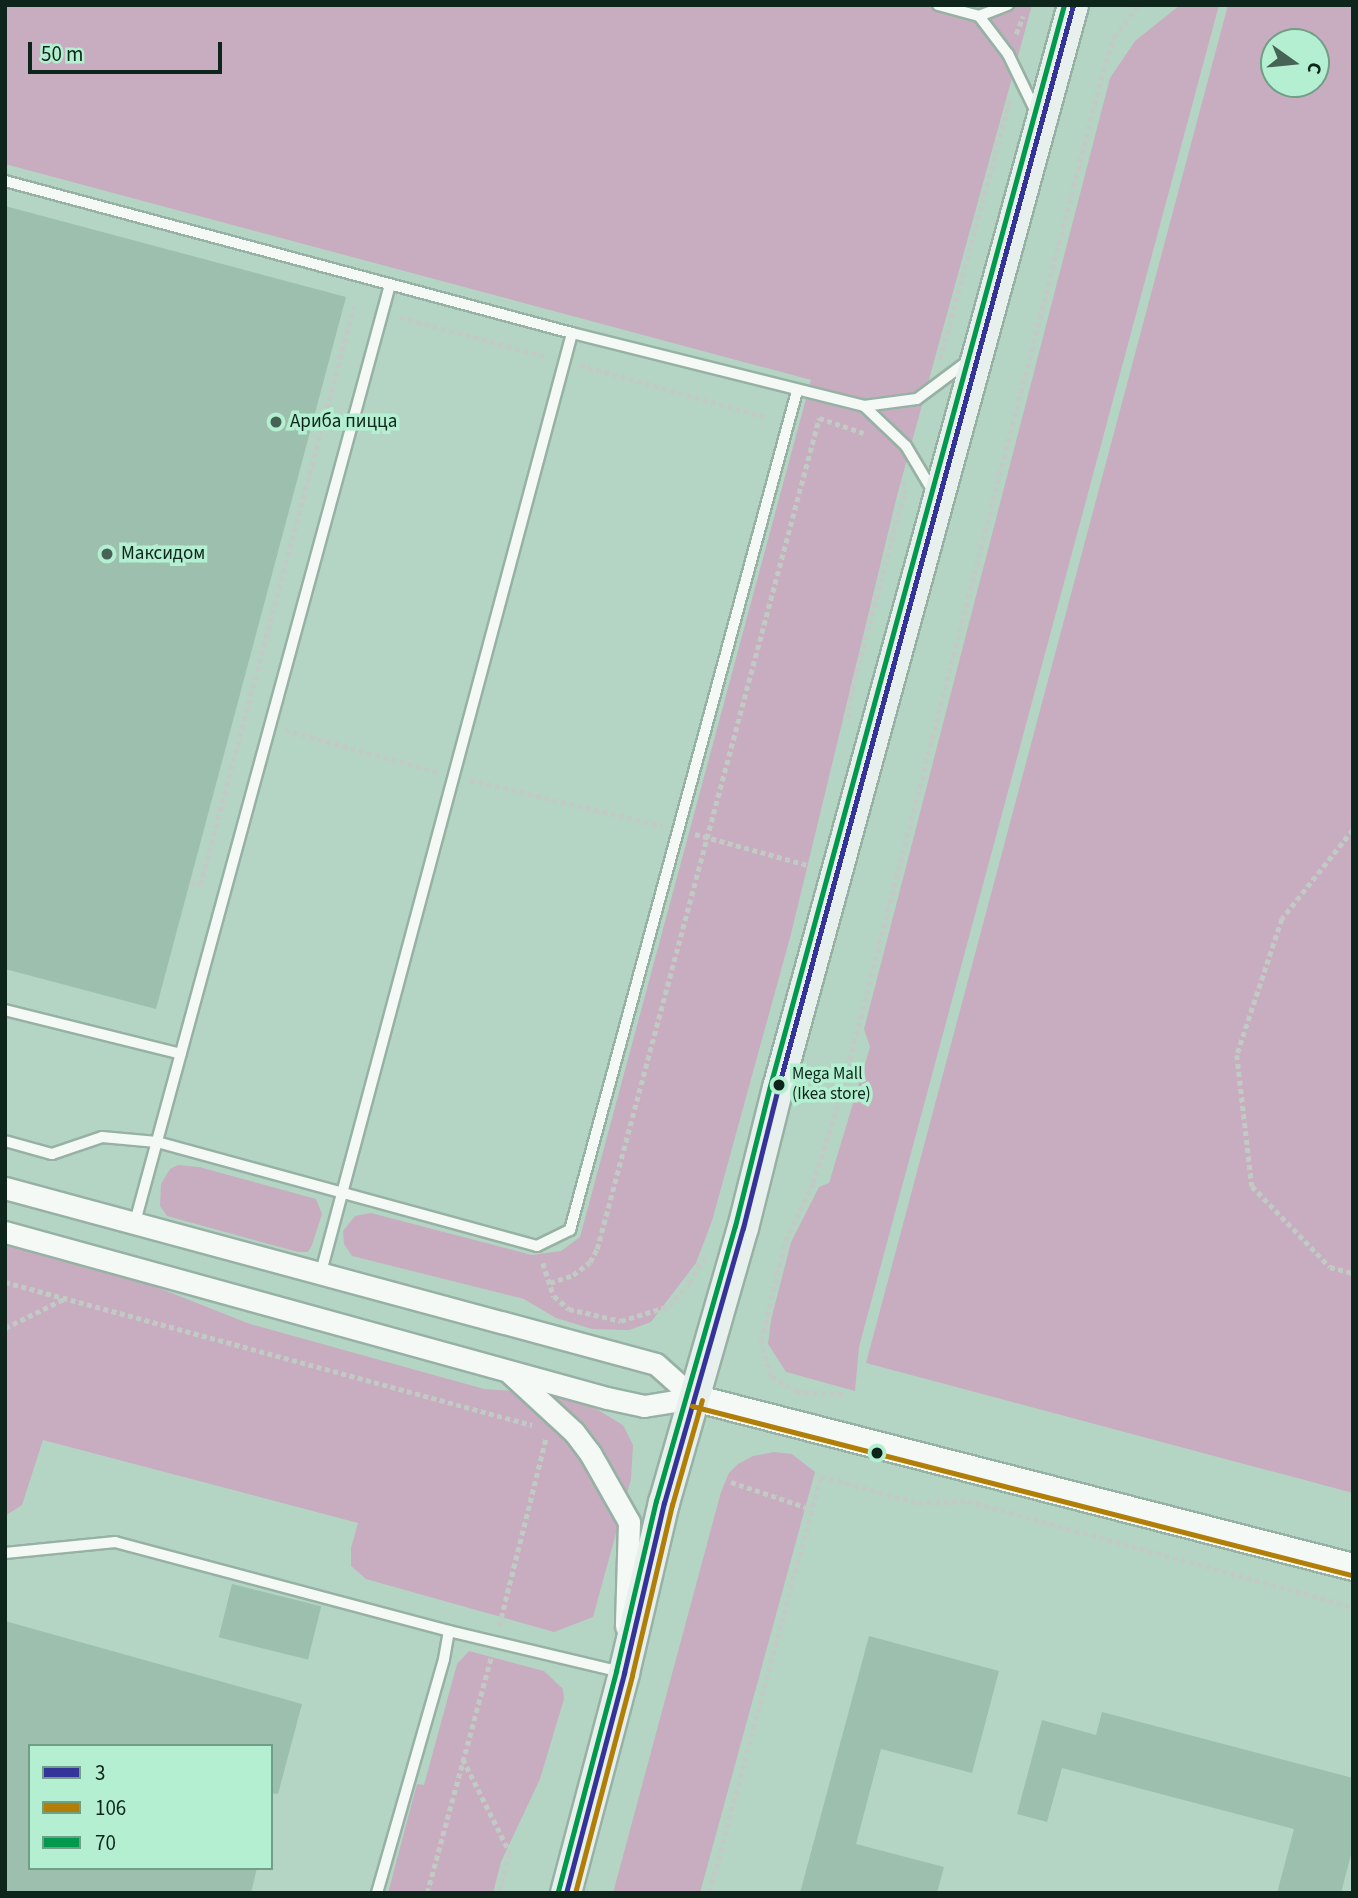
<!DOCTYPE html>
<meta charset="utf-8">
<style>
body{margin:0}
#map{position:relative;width:1358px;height:1898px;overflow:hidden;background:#b4d5c4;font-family:"Source Sans 3",sans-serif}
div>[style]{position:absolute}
.green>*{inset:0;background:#c8adc0}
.building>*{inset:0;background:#9cbfae;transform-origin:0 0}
.path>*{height:4.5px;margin-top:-2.25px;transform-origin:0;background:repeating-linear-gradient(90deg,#c1cac5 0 5px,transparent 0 8.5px)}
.roads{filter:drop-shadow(2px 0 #97b1a4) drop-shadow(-2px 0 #97b1a4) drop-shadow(0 2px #97b1a4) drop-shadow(0 -2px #97b1a4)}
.service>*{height:10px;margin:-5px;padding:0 5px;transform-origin:5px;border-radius:5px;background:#f4f9f6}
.minor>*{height:21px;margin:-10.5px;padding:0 10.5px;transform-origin:10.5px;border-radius:10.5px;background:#f4f9f6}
.tertiary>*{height:26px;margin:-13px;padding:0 13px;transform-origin:13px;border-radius:13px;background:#f4f9f6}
.secondary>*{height:30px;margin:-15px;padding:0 15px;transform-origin:15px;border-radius:15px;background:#e8f0ee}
.bus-1>*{height:5px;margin:-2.5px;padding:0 2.5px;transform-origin:2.5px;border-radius:2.5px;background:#339}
.bus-2>*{height:5px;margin:-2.5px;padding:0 2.5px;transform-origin:2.5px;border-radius:2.5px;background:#b17f08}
.bus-3>*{height:5px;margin:-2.5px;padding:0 2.5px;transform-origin:2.5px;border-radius:2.5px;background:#01994c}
.dots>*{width:19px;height:19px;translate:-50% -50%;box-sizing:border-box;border:4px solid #b3efd0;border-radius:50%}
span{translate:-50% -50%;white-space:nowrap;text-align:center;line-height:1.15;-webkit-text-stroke:7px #b3efd0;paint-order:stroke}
.bus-label{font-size:17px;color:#0d251a}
.left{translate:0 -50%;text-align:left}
.poi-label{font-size:19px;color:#0d251a}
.frame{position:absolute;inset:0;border:7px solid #0d251a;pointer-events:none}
.legend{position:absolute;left:28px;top:1744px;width:245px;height:126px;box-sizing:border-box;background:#b3efd0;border:2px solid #719e87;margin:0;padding:9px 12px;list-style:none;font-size:21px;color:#0d251a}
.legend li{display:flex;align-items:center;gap:14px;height:35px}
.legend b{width:35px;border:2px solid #719e87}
.north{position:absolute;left:1260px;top:28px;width:70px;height:70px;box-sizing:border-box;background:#b3efd0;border:2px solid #719e87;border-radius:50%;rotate:105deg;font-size:19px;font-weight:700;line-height:28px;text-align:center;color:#0d251a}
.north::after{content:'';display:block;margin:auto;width:24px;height:32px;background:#476356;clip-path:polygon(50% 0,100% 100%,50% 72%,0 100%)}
.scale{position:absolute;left:28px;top:42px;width:194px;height:32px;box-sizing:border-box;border:4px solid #0d251a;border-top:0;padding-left:9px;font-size:21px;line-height:24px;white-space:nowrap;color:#0d251a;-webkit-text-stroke:5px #b3efd0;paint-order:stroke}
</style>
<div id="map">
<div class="green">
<i style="clip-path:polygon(5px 5px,1032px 5px,897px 496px,791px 934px,712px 1221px,696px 1263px,651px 1322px,629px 1330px,592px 1329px,556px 1318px,524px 1299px,352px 1256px,344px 1244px,343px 1231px,355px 1216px,371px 1213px,532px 1255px,561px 1251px,580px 1237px,811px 380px,5px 164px)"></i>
<i style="clip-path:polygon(1180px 5px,1219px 5px,859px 1347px,855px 1391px,786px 1372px,768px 1344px,771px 1320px,791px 1242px,819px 1187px,829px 1183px,870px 1047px,864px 1029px,1110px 78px,1135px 41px)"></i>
<i style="clip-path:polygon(evenodd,1228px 5px,1353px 5px,1353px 1493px,866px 1363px,1228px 5px,1316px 42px,1316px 84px,1274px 84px,1274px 42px,1316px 42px)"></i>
<i style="clip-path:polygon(178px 1165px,199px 1167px,316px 1199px,322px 1214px,312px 1245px,308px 1252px,298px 1252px,167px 1216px,160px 1206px,161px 1184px,170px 1169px)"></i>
<i style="clip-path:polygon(5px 1244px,136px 1279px,250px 1324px,484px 1389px,545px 1393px,583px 1401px,623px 1425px,633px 1445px,631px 1479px,593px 1617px,554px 1632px,366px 1579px,351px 1566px,351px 1548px,358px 1523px,43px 1440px,22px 1505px,5px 1516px)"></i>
<i style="clip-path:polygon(774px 1452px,792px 1454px,815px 1472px,700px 1893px,613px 1893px,721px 1492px,729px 1473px,738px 1464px,753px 1456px)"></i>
<i style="clip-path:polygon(469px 1651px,544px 1671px,563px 1689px,564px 1699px,540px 1779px,501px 1862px,493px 1893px,388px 1893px,417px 1784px,424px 1785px,457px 1664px)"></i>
</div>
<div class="building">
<i style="clip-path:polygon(5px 206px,346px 297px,156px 1009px,5px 969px)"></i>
<i style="left:232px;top:1584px;width:92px;height:55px;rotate:14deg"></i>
<i style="clip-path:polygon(5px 1621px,302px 1704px,278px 1794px,271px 1793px,271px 1746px,30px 1746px,30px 1868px,257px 1868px,251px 1893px,5px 1893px)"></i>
<i style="clip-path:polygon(869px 1636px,999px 1671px,972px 1773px,881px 1749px,856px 1844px,944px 1867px,937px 1893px,800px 1893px)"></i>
<i style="clip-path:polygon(1102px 1712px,1353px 1778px,1353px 1847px,1341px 1893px,1277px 1893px,1294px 1829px,1062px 1768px,1047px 1822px,1017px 1814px,1042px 1720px,1096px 1735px)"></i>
</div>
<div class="path">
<i style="left:1016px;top:34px;width:19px;rotate:-69deg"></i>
<i style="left:400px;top:317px;width:152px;rotate:15.2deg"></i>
<i style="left:940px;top:359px;width:268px;rotate:-74.9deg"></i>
<i style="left:580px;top:365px;width:195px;rotate:15.7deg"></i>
<i style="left:848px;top:718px;width:29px;rotate:-82deg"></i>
<i style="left:852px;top:689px;width:202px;rotate:-75.1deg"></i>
<i style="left:904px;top:494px;width:15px;rotate:-94deg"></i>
<i style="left:285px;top:730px;width:159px;rotate:15.4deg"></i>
<i style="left:470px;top:780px;width:198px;rotate:13.4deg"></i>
<i style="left:1353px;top:830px;width:114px;rotate:128.6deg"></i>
<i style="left:1282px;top:919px;width:143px;rotate:108.3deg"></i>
<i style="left:1237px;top:1055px;width:132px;rotate:83.5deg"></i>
<i style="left:1252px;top:1186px;width:112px;rotate:46.1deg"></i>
<i style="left:1330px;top:1267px;width:24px;rotate:15deg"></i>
<i style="left:695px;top:834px;width:120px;rotate:15.4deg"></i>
<i style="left:190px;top:882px;width:10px;rotate:17deg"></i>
<i style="left:200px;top:885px;width:599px;rotate:-75.11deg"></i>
<i style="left:543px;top:1263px;width:35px;rotate:72deg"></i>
<i style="left:554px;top:1296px;width:20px;rotate:41deg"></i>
<i style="left:569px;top:1309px;width:53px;rotate:13deg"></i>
<i style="left:621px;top:1321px;width:50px;rotate:-17.4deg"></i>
<i style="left:669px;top:1306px;width:30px;rotate:-49deg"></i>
<i style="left:689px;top:1283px;width:30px;rotate:-60deg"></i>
<i style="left:5px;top:1282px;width:546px;rotate:15.18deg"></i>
<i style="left:550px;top:1283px;width:24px;rotate:-19deg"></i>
<i style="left:573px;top:1275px;width:21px;rotate:-37deg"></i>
<i style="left:590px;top:1262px;width:15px;rotate:-62deg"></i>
<i style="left:597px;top:1249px;width:860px;rotate:-75.04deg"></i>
<i style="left:819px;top:418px;width:47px;rotate:18.4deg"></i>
<i style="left:5px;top:1328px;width:66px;rotate:-26.2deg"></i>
<i style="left:843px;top:1395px;width:45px;rotate:-176.2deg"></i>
<i style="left:798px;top:1392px;width:31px;rotate:-151deg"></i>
<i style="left:771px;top:1377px;width:37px;rotate:-106deg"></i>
<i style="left:761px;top:1341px;width:103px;rotate:-76.5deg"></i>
<i style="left:785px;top:1241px;width:64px;rotate:-64.2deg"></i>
<i style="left:813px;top:1183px;width:86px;rotate:-72.4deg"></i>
<i style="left:839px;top:1101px;width:1063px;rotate:-75.62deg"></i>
<i style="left:1103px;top:71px;width:36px;rotate:-72deg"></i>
<i style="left:1114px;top:37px;width:39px;rotate:-54deg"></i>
<i style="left:731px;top:1482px;width:84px;rotate:18.6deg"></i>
<i style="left:499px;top:1626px;width:195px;rotate:-76deg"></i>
<i style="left:463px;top:1759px;width:105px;rotate:63.4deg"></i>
<i style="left:510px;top:1853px;width:41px;rotate:105.4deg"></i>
<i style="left:427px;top:1893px;width:244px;rotate:-74.8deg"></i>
<i style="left:709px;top:1893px;width:432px;rotate:-75deg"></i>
<i style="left:821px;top:1476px;width:101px;rotate:15.6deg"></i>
<i style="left:918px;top:1503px;width:50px;rotate:-2.3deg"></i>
<i style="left:968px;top:1501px;width:399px;rotate:15.4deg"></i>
</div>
<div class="roads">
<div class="service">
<i style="left:938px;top:5px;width:42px;rotate:15deg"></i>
<i style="left:979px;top:16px;width:31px;rotate:-21deg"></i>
<i style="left:979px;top:16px;width:48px;rotate:52.7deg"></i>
<i style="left:1008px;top:54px;width:64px;rotate:64.2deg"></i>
<i style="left:5px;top:181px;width:587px;rotate:15.01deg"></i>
<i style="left:572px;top:333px;width:301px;rotate:14deg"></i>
<i style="left:864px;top:406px;width:53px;rotate:-7.5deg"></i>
<i style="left:917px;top:399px;width:64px;rotate:-36.7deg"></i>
<i style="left:864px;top:406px;width:58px;rotate:43.6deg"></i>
<i style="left:906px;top:446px;width:55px;rotate:59.2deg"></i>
<i style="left:5px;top:1010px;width:181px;rotate:14deg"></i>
<i style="left:5px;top:1141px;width:49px;rotate:15.5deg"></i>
<i style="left:52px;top:1154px;width:53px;rotate:-18.8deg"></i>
<i style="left:102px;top:1137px;width:55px;rotate:5.2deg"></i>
<i style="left:157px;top:1142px;width:394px;rotate:15.3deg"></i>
<i style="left:537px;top:1246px;width:37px;rotate:-26deg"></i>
<i style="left:570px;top:1230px;width:869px;rotate:-74.86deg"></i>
<i style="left:135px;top:1222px;width:971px;rotate:-74.78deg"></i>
<i style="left:321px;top:1272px;width:972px;rotate:-75.03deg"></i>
<i style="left:5px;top:1553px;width:111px;rotate:-5.7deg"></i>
<i style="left:115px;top:1542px;width:346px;rotate:14.9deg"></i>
<i style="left:449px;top:1631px;width:177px;rotate:13.4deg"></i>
<i style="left:377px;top:1893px;width:243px;rotate:-74deg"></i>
<i style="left:444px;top:1659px;width:28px;rotate:-80deg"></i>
</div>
<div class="minor">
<i style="left:5px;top:1188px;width:674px;rotate:15.13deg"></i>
<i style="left:656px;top:1364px;width:51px;rotate:41.8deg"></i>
<i style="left:5px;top:1232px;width:624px;rotate:15.42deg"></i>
<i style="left:607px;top:1398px;width:38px;rotate:12deg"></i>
<i style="left:644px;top:1406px;width:51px;rotate:-9.1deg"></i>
<i style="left:510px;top:1373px;width:87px;rotate:42.7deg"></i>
<i style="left:574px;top:1432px;width:26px;rotate:53deg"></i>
<i style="left:590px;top:1453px;width:79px;rotate:60.5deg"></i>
<i style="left:629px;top:1522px;width:104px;rotate:91.7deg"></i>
</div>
<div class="tertiary">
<i style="left:694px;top:1398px;width:680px;rotate:14.38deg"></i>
</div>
<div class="secondary">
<i style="left:566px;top:1893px;width:228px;rotate:-75.2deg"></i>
<i style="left:624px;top:1673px;width:175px;rotate:-76.8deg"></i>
<i style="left:664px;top:1503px;width:286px;rotate:-74deg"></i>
<i style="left:743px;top:1228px;width:144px;rotate:-76deg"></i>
<i style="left:778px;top:1088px;width:1122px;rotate:-74.76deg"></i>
</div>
</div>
<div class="bus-1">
<i style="left:566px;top:1893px;width:228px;rotate:-75.2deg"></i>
<i style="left:624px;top:1673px;width:175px;rotate:-76.8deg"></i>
<i style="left:664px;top:1503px;width:286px;rotate:-74deg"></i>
<i style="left:743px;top:1228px;width:144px;rotate:-76deg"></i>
<i style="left:778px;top:1088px;width:1122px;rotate:-74.76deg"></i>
</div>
<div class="bus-2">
<i style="left:692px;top:1406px;width:680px;rotate:14.38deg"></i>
<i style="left:575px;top:1893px;width:225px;rotate:-75.3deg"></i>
<i style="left:632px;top:1675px;width:175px;rotate:-76.8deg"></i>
<i style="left:672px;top:1505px;width:109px;rotate:-74.1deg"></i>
</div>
<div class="bus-3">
<i style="left:558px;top:1891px;width:228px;rotate:-75.2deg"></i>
<i style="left:616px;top:1671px;width:175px;rotate:-76.8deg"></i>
<i style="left:656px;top:1501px;width:286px;rotate:-74deg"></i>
<i style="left:735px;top:1226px;width:144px;rotate:-76deg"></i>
<i style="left:770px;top:1086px;width:1120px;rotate:-74.79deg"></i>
</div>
<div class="dots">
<i style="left:276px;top:422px;background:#476356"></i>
<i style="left:107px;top:554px;background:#476356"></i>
<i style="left:779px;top:1085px;background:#0d251a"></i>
<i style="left:877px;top:1453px;background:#0d251a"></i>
</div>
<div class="bus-label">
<span class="left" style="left:792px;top:1085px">Mega Mall<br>(Ikea store)</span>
</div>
<div class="poi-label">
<span class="left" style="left:290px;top:422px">Ариба пицца</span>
<span class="left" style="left:121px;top:554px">Максидом</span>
</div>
<div class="frame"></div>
<ul class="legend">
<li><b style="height:9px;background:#339"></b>3</li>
<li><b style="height:9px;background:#b17f08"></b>106</li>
<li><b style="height:9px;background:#01994c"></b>70</li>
</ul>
<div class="north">С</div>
<div class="scale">50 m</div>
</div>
